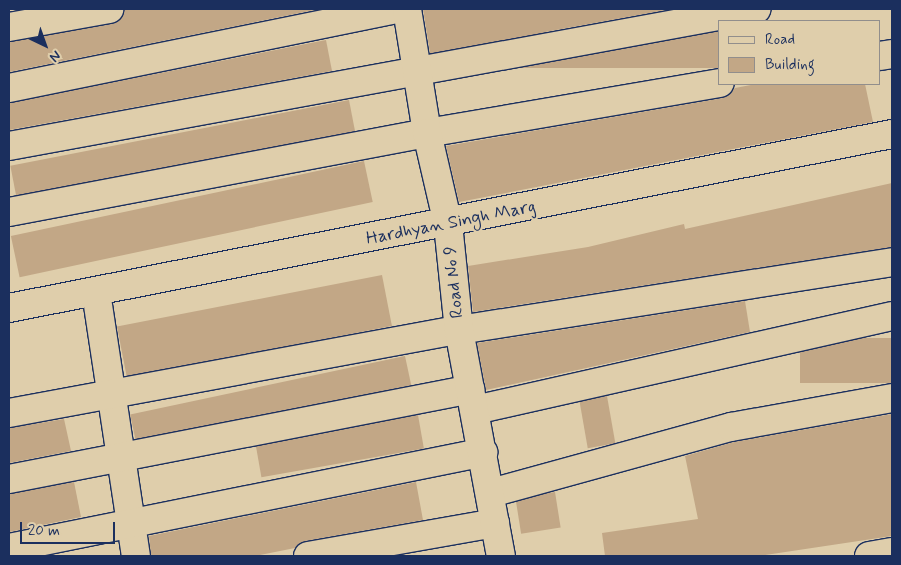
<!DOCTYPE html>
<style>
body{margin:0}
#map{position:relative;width:901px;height:565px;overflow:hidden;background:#dfceab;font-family:Mynerve,sans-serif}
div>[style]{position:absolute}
.building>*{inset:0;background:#c2a786;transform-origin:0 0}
.roads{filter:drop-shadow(1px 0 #1b2f5e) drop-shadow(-1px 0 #1b2f5e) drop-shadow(0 1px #1b2f5e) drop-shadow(0 -1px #1b2f5e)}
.minor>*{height:28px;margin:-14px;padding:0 14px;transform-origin:14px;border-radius:14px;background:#dfceab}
.tertiary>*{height:28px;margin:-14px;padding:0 14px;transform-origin:14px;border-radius:14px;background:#dfceab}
span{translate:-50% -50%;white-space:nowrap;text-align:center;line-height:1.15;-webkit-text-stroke:4.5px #dfceab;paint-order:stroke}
.street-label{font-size:18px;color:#1b2f5e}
.frame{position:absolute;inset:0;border:10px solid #1b2f5e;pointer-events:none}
.legend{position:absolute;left:718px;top:20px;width:162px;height:65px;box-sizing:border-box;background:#dfceab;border:1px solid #918e8c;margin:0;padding:6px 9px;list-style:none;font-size:15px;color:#1b2f5e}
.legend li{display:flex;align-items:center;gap:10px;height:25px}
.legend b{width:25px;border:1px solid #918e8c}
.north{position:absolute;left:20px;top:20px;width:50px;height:50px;-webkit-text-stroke:4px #dfceab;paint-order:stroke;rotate:138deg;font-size:14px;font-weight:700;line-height:20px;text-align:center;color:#1b2f5e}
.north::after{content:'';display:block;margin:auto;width:18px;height:22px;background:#1b2f5e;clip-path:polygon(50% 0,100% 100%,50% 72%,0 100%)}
.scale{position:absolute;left:20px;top:522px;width:95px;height:22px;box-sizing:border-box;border:2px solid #1b2f5e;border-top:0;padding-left:6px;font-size:15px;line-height:18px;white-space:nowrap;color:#1b2f5e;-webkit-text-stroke:4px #dfceab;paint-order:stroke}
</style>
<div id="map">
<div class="building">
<i style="clip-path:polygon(124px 9px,320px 9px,9px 72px,9px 42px,112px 24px,119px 21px)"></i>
<i style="clip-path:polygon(423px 9px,672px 9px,430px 53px)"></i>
<i style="left:720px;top:32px;width:36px;height:290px;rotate:90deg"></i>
<i style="clip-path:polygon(326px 40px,332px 71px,9px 130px,9px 103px)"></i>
<i style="clip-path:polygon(756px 84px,865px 84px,873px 122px,459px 202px,446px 146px,723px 98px,735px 88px)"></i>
<i style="left:349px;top:100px;width:32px;height:345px;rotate:79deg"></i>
<i style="left:364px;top:161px;width:42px;height:361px;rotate:78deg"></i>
<i style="clip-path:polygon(892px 183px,892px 247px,473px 312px,468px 266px,588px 247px,684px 224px,685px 229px)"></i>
<i style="left:382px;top:275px;width:52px;height:270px;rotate:79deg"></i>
<i style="clip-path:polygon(745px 301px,750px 332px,486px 390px,477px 343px)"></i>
<i style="left:892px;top:338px;width:45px;height:92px;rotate:90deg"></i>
<i style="left:405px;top:356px;width:30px;height:281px;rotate:78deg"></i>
<i style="left:607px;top:396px;width:48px;height:28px;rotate:80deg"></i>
<i style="clip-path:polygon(892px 414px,892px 536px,758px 556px,605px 556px,602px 533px,698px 519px,685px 456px,734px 442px)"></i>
<i style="left:418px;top:415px;width:34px;height:165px;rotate:80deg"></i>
<i style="clip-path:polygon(64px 419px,71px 451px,9px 463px,9px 428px)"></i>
<i style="clip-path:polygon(74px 482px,81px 517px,9px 532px,9px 494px)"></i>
<i style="clip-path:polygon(416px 482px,423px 520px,305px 541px,295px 548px,255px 556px,151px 556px,149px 536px)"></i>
<i style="left:555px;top:492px;width:36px;height:40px;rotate:81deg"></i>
</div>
<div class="roads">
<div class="minor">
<i style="left:9px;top:27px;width:102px;rotate:-10.2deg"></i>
<i style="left:880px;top:56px;width:12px;rotate:-9deg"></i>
<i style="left:9px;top:88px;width:398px;rotate:-11.5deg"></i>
<i style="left:9px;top:146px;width:760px;rotate:-10.38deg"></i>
<i style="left:9px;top:212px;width:425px;rotate:-10.7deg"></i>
<i style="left:427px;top:133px;width:297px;rotate:-9.7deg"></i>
<i style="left:96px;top:292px;width:267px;rotate:81.4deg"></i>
<i style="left:475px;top:410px;width:427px;rotate:-12.7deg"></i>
<i style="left:9px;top:413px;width:458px;rotate:-10.5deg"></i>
<i style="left:459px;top:330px;width:438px;rotate:-8.9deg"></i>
<i style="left:9px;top:479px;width:470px;rotate:-11deg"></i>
<i style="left:491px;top:493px;width:249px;rotate:-15.4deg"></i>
<i style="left:731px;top:427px;width:164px;rotate:-10.2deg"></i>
<i style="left:9px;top:548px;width:484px;rotate:-11.4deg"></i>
<i style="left:308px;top:556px;width:190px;rotate:-10deg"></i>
<i style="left:869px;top:556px;width:23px;rotate:-10deg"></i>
</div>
<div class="tertiary">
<i style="left:407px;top:9px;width:126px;rotate:80.8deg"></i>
<i style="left:427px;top:133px;width:93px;rotate:77deg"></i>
<i style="left:448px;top:224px;width:107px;rotate:84.1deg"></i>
<i style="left:459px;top:330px;width:230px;rotate:79.5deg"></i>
<i style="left:9px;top:308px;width:900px;rotate:-11.15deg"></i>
</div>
</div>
<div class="street-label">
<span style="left:451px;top:223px;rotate:-11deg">Hardhyan Singh Marg</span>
<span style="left:454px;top:282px;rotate:-96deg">Road No 9</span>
</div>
<div class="frame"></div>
<ul class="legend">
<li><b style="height:6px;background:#dfceab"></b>Road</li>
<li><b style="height:14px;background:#c2a786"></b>Building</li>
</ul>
<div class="north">N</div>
<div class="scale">20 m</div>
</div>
